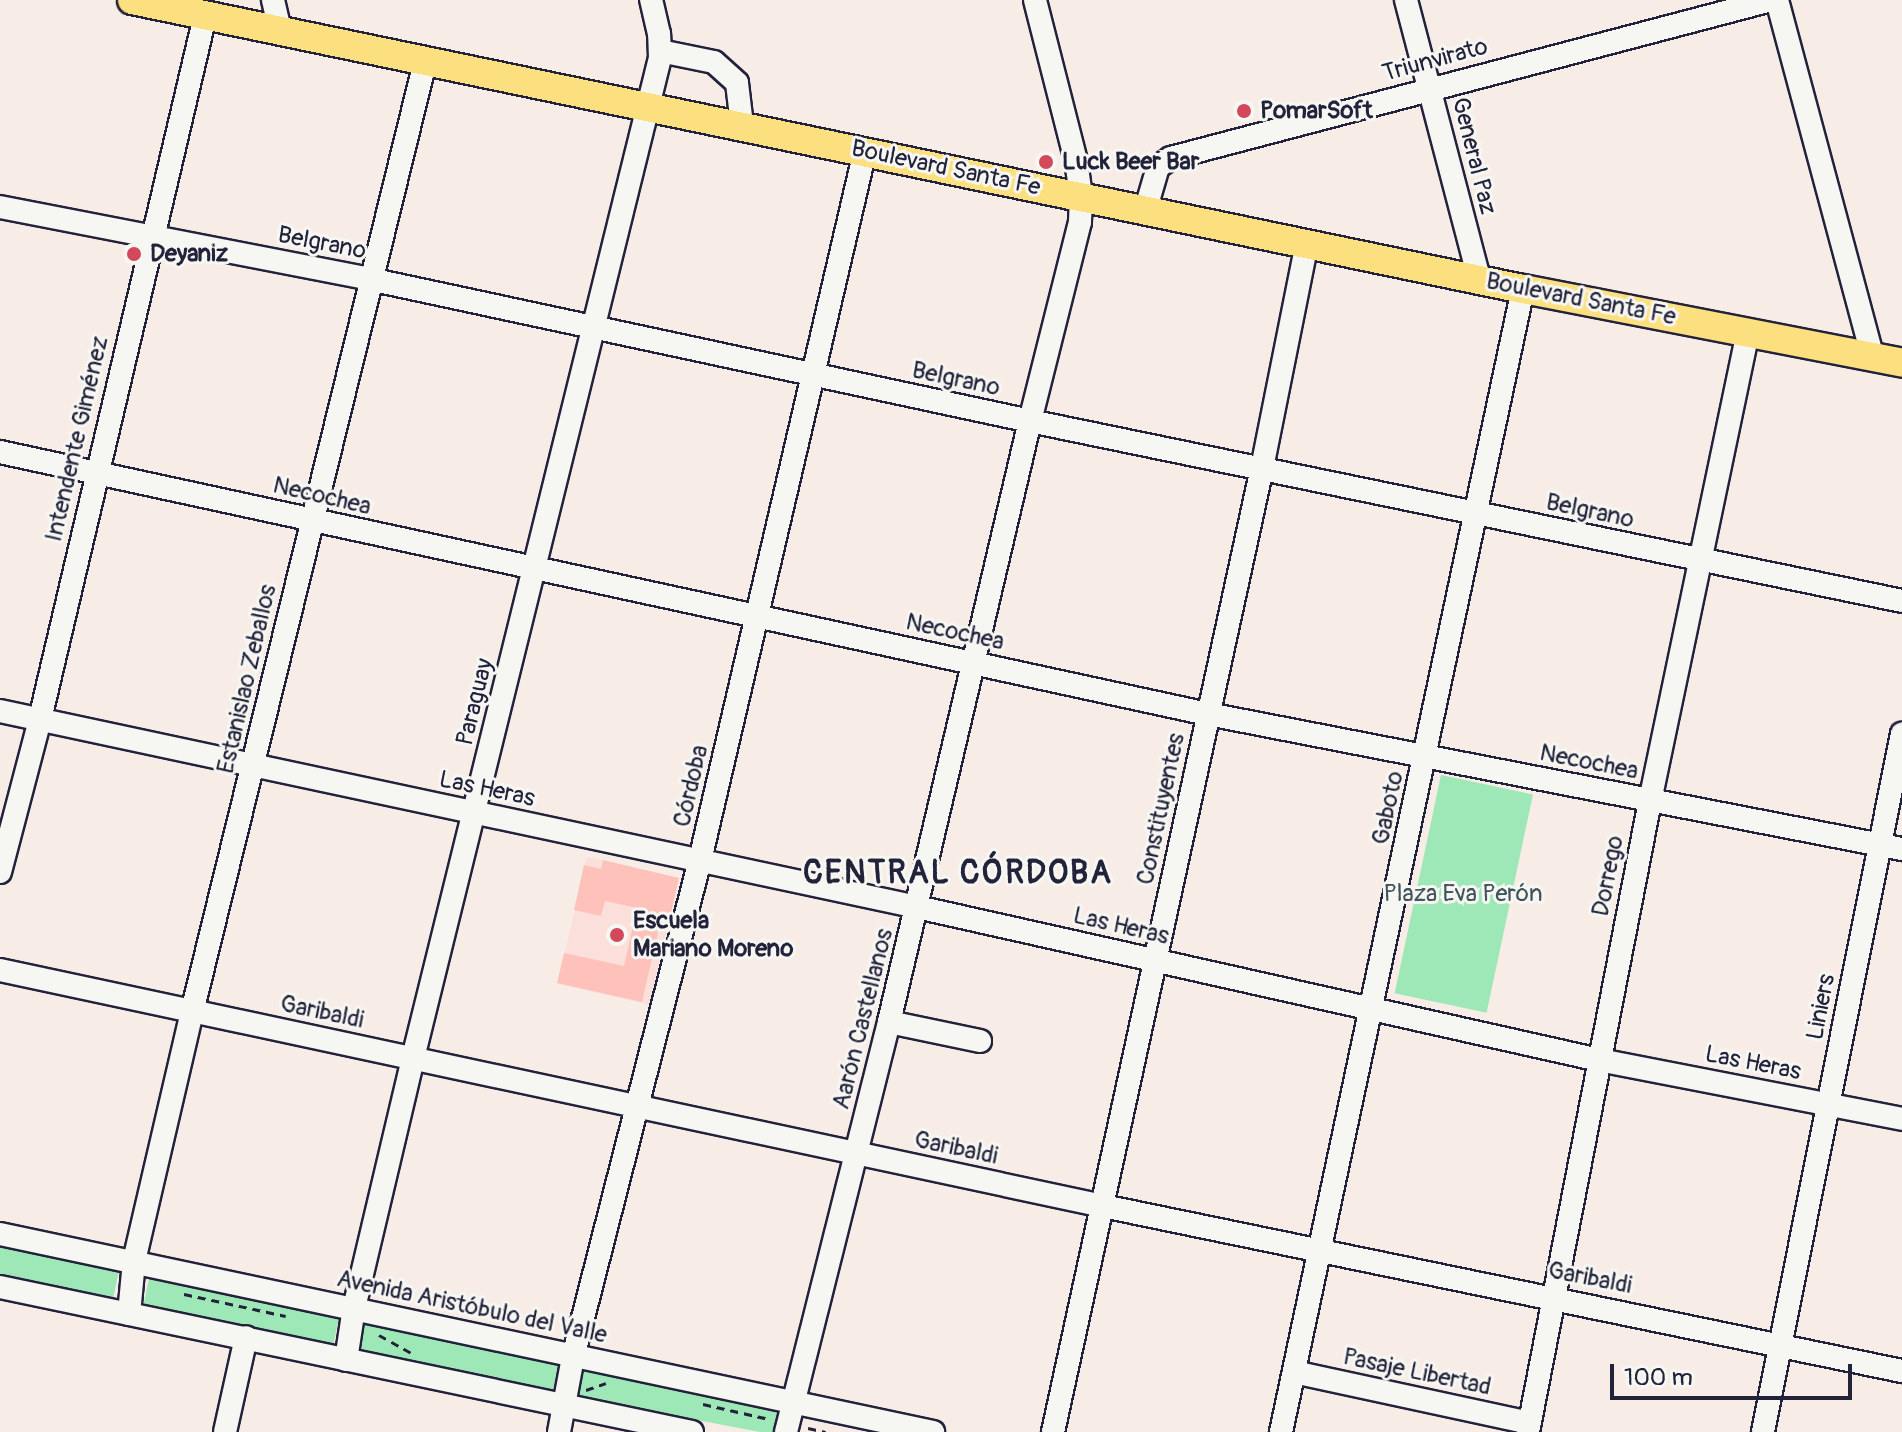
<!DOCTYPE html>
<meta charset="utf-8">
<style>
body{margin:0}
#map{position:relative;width:1902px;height:1432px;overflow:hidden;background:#f8ece7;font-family:Pangolin,sans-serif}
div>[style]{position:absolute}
.built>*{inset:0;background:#fadfda;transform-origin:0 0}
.green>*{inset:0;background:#9ee7b7;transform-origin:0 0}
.building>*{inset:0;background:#fec2bb}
.path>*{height:3px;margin-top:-1.5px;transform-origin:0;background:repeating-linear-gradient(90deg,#22223b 0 8px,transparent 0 14px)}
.roads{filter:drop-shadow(2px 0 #22223b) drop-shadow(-2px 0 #22223b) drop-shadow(0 2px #22223b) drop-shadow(0 -2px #22223b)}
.minor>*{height:22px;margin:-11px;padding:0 11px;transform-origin:11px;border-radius:11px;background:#f6f6f2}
.major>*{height:28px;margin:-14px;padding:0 14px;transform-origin:14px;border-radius:14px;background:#fce080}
.dots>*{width:22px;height:22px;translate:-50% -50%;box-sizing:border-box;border:4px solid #f6f6f2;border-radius:50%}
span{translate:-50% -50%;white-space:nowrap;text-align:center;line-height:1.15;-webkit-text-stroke:6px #f6f6f2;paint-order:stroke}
.street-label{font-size:24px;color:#22223b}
.poi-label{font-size:24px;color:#22223b;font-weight:700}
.left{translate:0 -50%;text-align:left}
.park-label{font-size:24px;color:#41535a}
.district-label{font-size:32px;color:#22223b;font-weight:700;letter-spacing:2px}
.scale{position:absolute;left:1610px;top:1364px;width:242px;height:36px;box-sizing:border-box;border:4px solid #22223b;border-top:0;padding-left:10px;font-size:24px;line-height:28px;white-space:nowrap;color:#22223b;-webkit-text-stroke:6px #f6f6f2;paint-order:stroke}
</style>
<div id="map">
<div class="built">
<i style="left:587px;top:857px;width:94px;height:130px;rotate:13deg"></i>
</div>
<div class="green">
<i style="left:1441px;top:775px;width:94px;height:223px;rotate:12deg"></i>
<i style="left:0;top:1244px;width:122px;height:29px;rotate:12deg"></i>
<i style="left:150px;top:1274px;width:194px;height:33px;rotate:12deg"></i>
<i style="left:364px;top:1323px;width:199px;height:27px;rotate:12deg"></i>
<i style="clip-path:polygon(582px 1369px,783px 1407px,775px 1432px,760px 1432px,576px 1397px)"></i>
</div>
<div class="building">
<i style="clip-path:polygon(603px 860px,679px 878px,670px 917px,662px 915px,642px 1002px,557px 983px,564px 953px,624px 966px,637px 908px,605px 901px,601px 916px,574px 910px,584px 865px,601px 869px)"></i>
</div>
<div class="path">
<i style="left:184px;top:1294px;width:104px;rotate:12.2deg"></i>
<i style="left:379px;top:1335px;width:37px;rotate:29deg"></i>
<i style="left:586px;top:1390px;width:21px;rotate:-19deg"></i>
<i style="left:703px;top:1404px;width:68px;rotate:12.8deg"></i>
<i style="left:808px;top:1428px;width:18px;rotate:13deg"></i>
</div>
<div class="roads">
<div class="minor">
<i style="left:273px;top:0;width:32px;rotate:77deg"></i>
<i style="left:1406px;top:0;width:288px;rotate:75.3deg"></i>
<i style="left:1777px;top:0;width:371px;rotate:75deg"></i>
<i style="left:660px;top:51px;width:55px;rotate:11.5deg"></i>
<i style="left:714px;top:62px;width:31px;rotate:42deg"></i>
<i style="left:737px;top:83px;width:42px;rotate:83.2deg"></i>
<i style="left:0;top:207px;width:381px;rotate:11deg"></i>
<i style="left:374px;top:280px;width:671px;rotate:12.13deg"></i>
<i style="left:1030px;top:421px;width:890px;rotate:11.66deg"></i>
<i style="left:1146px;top:208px;width:43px;rotate:-73.7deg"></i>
<i style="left:1158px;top:167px;width:16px;rotate:-35deg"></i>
<i style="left:1171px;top:158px;width:620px;rotate:-14.75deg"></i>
<i style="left:0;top:452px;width:1236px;rotate:12.24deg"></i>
<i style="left:1208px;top:714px;width:707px;rotate:11.01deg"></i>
<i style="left:0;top:711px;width:938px;rotate:12.06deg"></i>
<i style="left:917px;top:907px;width:699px;rotate:12.64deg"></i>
<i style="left:1599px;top:1060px;width:309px;rotate:11deg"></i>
<i style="left:0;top:872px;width:158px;rotate:-75.3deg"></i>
<i style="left:40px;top:719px;width:722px;rotate:-76.79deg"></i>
<i style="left:0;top:970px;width:1128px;rotate:12.08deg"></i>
<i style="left:1103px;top:1206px;width:816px;rotate:11.67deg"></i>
<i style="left:889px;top:1022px;width:93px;rotate:11.8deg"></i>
<i style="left:0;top:1234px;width:954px;rotate:11.98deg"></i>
<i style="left:0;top:1287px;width:707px;rotate:11.83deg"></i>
<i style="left:129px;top:1314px;width:53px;rotate:-84.6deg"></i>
<i style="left:134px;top:1261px;width:256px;rotate:-76.9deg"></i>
<i style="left:192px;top:1012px;width:982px;rotate:-76.22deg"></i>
<i style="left:346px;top:1360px;width:53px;rotate:-81.3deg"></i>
<i style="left:354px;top:1308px;width:257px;rotate:-76.7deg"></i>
<i style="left:413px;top:1058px;width:1030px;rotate:-76.13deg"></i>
<i style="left:660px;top:58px;width:24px;rotate:-92deg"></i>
<i style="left:659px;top:34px;width:35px;rotate:-103deg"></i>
<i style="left:1294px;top:1372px;width:241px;rotate:12.2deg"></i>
<i style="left:225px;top:1432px;width:97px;rotate:-77.5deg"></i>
<i style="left:559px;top:1432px;width:76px;rotate:-79.4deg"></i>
<i style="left:573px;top:1357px;width:513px;rotate:-75.67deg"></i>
<i style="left:700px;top:860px;width:728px;rotate:-76.9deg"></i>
<i style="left:786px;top:1432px;width:423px;rotate:-75.9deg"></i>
<i style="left:889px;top:1022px;width:617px;rotate:-76.8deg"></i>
<i style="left:1030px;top:421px;width:205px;rotate:-75.9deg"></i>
<i style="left:1080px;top:222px;width:26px;rotate:-88deg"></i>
<i style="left:1081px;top:196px;width:35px;rotate:-98deg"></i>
<i style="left:1076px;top:161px;width:166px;rotate:-104.3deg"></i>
<i style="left:1053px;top:1432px;width:986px;rotate:-77.77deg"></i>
<i style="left:1262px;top:468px;width:229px;rotate:-78.7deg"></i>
<i style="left:1281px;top:1432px;width:1168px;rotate:-78.05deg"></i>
<i style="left:1528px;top:1432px;width:643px;rotate:-79.06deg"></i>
<i style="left:1650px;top:801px;width:479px;rotate:-78.2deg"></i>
<i style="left:1763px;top:1432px;width:712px;rotate:-78.74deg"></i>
</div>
<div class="major">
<i style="left:132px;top:0;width:1421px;rotate:11.74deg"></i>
<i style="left:1523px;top:289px;width:386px;rotate:11deg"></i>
</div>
</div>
<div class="dots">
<i style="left:1244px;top:111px;background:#d1495b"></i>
<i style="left:1046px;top:162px;background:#d1495b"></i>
<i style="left:134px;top:254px;background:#d1495b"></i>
<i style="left:617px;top:935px;background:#d1495b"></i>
</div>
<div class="street-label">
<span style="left:1435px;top:60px;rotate:-15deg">Triunvirato</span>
<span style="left:1474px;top:156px;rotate:76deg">General Paz</span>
<span style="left:946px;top:168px;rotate:12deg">Boulevard Santa Fe</span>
<span style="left:322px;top:243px;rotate:11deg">Belgrano</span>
<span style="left:1581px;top:299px;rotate:11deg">Boulevard Santa Fe</span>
<span style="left:956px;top:379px;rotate:12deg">Belgrano</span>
<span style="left:77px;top:439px;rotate:-77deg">Intendente Giménez</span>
<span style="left:322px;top:496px;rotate:13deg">Necochea</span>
<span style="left:1590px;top:511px;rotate:12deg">Belgrano</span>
<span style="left:955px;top:632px;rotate:12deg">Necochea</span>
<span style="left:247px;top:679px;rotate:-77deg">Estanislao Zeballos</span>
<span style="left:475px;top:702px;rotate:-76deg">Paraguay</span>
<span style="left:1589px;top:762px;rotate:11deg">Necochea</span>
<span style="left:691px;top:786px;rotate:-77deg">Córdoba</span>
<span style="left:487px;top:789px;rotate:12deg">Las Heras</span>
<span style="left:1388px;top:808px;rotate:-78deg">Gaboto</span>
<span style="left:1161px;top:809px;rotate:-78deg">Constituyentes</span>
<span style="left:1608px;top:876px;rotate:-79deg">Dorrego</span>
<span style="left:1121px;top:926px;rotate:13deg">Las Heras</span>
<span style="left:1821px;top:1007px;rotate:-79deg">Liniers</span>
<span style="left:322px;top:1012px;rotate:12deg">Garibaldi</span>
<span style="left:863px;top:1019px;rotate:-76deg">Aarón Castellanos</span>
<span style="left:1753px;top:1063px;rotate:11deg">Las Heras</span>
<span style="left:956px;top:1148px;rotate:12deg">Garibaldi</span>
<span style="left:1590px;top:1278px;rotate:11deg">Garibaldi</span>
<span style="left:472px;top:1307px;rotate:12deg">Avenida Aristóbulo del Valle</span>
<span style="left:1417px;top:1372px;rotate:12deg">Pasaje Libertad</span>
</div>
<div class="poi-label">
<span class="left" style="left:1260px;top:111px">PomarSoft</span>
<span class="left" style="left:1062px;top:162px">Luck Beer Bar</span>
<span class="left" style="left:150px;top:254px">Deyaniz</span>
<span class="left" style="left:633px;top:935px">Escuela<br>Mariano Moreno</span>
</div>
<div class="park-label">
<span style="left:1463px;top:894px">Plaza Eva Perón</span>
</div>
<div class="district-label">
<span style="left:958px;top:873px">CENTRAL CÓRDOBA</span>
</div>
<div class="scale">100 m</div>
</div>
